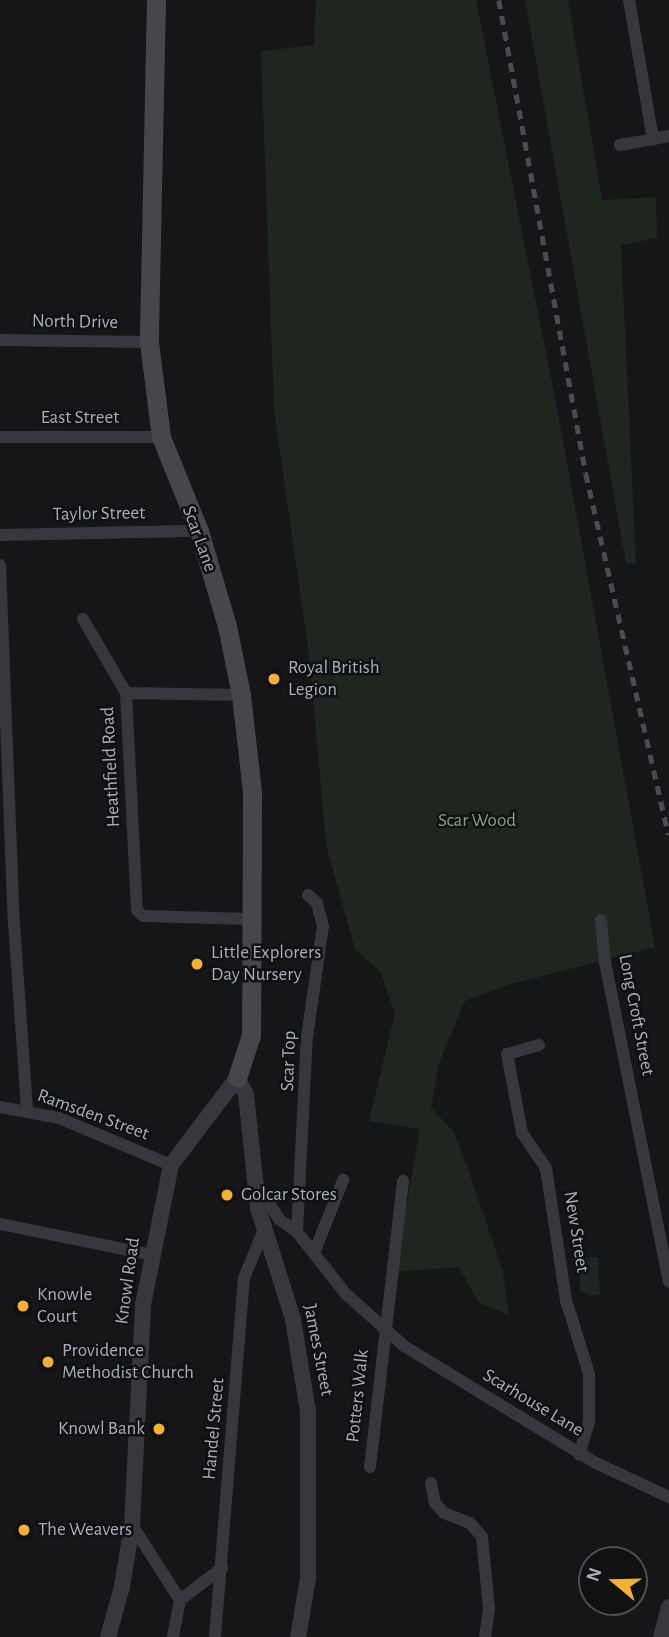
<!DOCTYPE html>
<style>
body{margin:0}
#map{position:relative;width:669px;height:1637px;overflow:hidden;background:#161618;font-family:"Alegreya Sans",sans-serif}
div>[style]{position:absolute}
.green>*{inset:0;background:#1e261f}
.minor>*{height:12px;margin:-6px;padding:0 6px;transform-origin:6px;border-radius:6px;background:#37383d}
.tertiary>*{height:16px;margin:-8px;padding:0 8px;transform-origin:8px;border-radius:8px;background:#37383d}
.secondary>*{height:19px;margin:-9.5px;padding:0 9.5px;transform-origin:9.5px;border-radius:9.5px;background:#45474d}
.rail>*{height:4.5px;margin-top:-2.25px;transform-origin:0;background:repeating-linear-gradient(90deg,#4a4c52 0 9px,transparent 0 16px)}
.dots>*{width:19px;height:19px;translate:-50% -50%;box-sizing:border-box;border:4px solid #111113;border-radius:50%}
span{translate:-50% -50%;white-space:nowrap;text-align:center;line-height:1.15;-webkit-text-stroke:5px #111113;paint-order:stroke}
.street-label{font-size:19px;color:#a8adb8}
.poi-label{font-size:19px;color:#a8adb8}
.left{translate:0 -50%;text-align:left}
.right{translate:-100% -50%;text-align:right}
.park-label{font-size:19px;color:#7fa381}
.north{position:absolute;left:578px;top:1546px;width:70px;height:70px;box-sizing:border-box;background:#111113;border:2px solid #4d4f55;border-radius:50%;rotate:289deg;font-size:19px;font-weight:700;line-height:28px;text-align:center;color:#a8adb8}
.north::after{content:'';display:block;margin:auto;width:24px;height:32px;background:#f2b134;clip-path:polygon(50% 0,100% 100%,50% 72%,0 100%)}
</style>
<div id="map">
<div class="green">
<i style="clip-path:polygon(316px 0,476px 0,557px 408px,655px 947px,511px 984px,465px 1001px,439px 1063px,431px 1108px,454px 1132px,468px 1169px,503px 1272px,509px 1315px,478px 1302px,459px 1267px,395px 1272px,420px 1129px,369px 1121px,395px 1013px,380px 971px,355px 949px,326px 845px,310px 661px,274px 410px,261px 51px,314px 45px)"></i>
<i style="clip-path:polygon(525px 0,568px 0,602px 200px,656px 197px,657px 238px,621px 245px,636px 564px,626px 563px)"></i>
<i style="clip-path:polygon(598px 1257px,600px 1295px,590px 1296px,580px 1290px,579px 1265px,572px 1259px)"></i>
</div>
<div class="minor">
<i style="left:629px;top:0;width:141px;rotate:80.2deg"></i>
<i style="left:653px;top:139px;width:16px;rotate:-11deg"></i>
<i style="left:620px;top:145px;width:34px;rotate:-10deg"></i>
<i style="left:0;top:340px;width:149px;rotate:0.8deg"></i>
<i style="left:0;top:437px;width:161px"></i>
<i style="left:0;top:535px;width:199px;rotate:-1.2deg"></i>
<i style="left:0;top:565px;width:358px;rotate:87.8deg"></i>
<i style="left:14px;top:923px;width:187px;rotate:86deg"></i>
<i style="left:83px;top:619px;width:86px;rotate:59.8deg"></i>
<i style="left:241px;top:695px;width:115px;rotate:-179deg"></i>
<i style="left:126px;top:693px;width:217px;rotate:87.1deg"></i>
<i style="left:137px;top:910px;width:8px;rotate:45deg"></i>
<i style="left:143px;top:916px;width:106px;rotate:1.6deg"></i>
<i style="left:601px;top:920px;width:42px;rotate:84.6deg"></i>
<i style="left:605px;top:962px;width:326px;rotate:78.7deg"></i>
<i style="left:539px;top:1045px;width:33px;rotate:164deg"></i>
<i style="left:507px;top:1054px;width:80px;rotate:79.2deg"></i>
<i style="left:522px;top:1133px;width:42px;rotate:55.6deg"></i>
<i style="left:546px;top:1168px;width:134px;rotate:81.4deg"></i>
<i style="left:566px;top:1300px;width:77px;rotate:72.7deg"></i>
<i style="left:589px;top:1374px;width:48px;rotate:90deg"></i>
<i style="left:589px;top:1422px;width:34px;rotate:107deg"></i>
<i style="left:0;top:1107px;width:60px;rotate:10.6deg"></i>
<i style="left:59px;top:1118px;width:121px;rotate:22.8deg"></i>
<i style="left:256px;top:1182px;width:44px;rotate:58.1deg"></i>
<i style="left:279px;top:1219px;width:22px;rotate:36deg"></i>
<i style="left:297px;top:1232px;width:78px;rotate:51.8deg"></i>
<i style="left:345px;top:1293px;width:79px;rotate:41.9deg"></i>
<i style="left:404px;top:1346px;width:225px;rotate:31.4deg"></i>
<i style="left:596px;top:1463px;width:81px;rotate:25deg"></i>
<i style="left:0;top:1224px;width:155px;rotate:11.5deg"></i>
<i style="left:297px;top:1232px;width:195px;rotate:-87.1deg"></i>
<i style="left:307px;top:1037px;width:112px;rotate:-81.8deg"></i>
<i style="left:323px;top:926px;width:24px;rotate:-105deg"></i>
<i style="left:317px;top:903px;width:12px;rotate:-138deg"></i>
<i style="left:314px;top:1253px;width:79px;rotate:-68.3deg"></i>
<i style="left:370px;top:1467px;width:288px;rotate:-83.4deg"></i>
<i style="left:431px;top:1483px;width:20px;rotate:79deg"></i>
<i style="left:435px;top:1503px;width:13px;rotate:48deg"></i>
<i style="left:444px;top:1513px;width:28px;rotate:21deg"></i>
<i style="left:470px;top:1523px;width:18px;rotate:49deg"></i>
<i style="left:482px;top:1537px;width:72px;rotate:84.4deg"></i>
<i style="left:489px;top:1609px;width:28px;rotate:98deg"></i>
<i style="left:132px;top:1525px;width:89px;rotate:57.4deg"></i>
<i style="left:180px;top:1600px;width:38px;rotate:101deg"></i>
<i style="left:180px;top:1600px;width:53px;rotate:-37.3deg"></i>
<i style="left:215px;top:1637px;width:360px;rotate:-85.4deg"></i>
<i style="left:244px;top:1278px;width:55px;rotate:-67.6deg"></i>
</div>
<div class="tertiary">
<i style="left:108px;top:1637px;width:52px;rotate:-74.4deg"></i>
<i style="left:122px;top:1587px;width:63px;rotate:-80.8deg"></i>
<i style="left:132px;top:1525px;width:220px;rotate:-87.1deg"></i>
<i style="left:143px;top:1305px;width:143px;rotate:-78.7deg"></i>
<i style="left:171px;top:1165px;width:109px;rotate:-52.8deg"></i>
<i style="left:237px;top:1078px;width:18px;rotate:61deg"></i>
<i style="left:246px;top:1094px;width:115px;rotate:84deg"></i>
<i style="left:258px;top:1208px;width:116px;rotate:72.5deg"></i>
<i style="left:293px;top:1319px;width:94px;rotate:80.8deg"></i>
<i style="left:308px;top:1412px;width:166px;rotate:90deg"></i>
<i style="left:308px;top:1578px;width:60px;rotate:99.6deg"></i>
<i style="left:661px;top:1637px;width:31px;rotate:-75deg"></i>
</div>
<div class="secondary">
<i style="left:156px;top:0;width:342px;rotate:91.2deg"></i>
<i style="left:149px;top:342px;width:96px;rotate:82.8deg"></i>
<i style="left:161px;top:437px;width:101px;rotate:68deg"></i>
<i style="left:199px;top:531px;width:99px;rotate:73.6deg"></i>
<i style="left:227px;top:626px;width:70px;rotate:78.5deg"></i>
<i style="left:241px;top:695px;width:97px;rotate:83.5deg"></i>
<i style="left:252px;top:791px;width:244px;rotate:90.2deg"></i>
<i style="left:251px;top:1035px;width:45px;rotate:108deg"></i>
</div>
<div class="rail">
<i style="left:499px;top:0;width:482px;rotate:79.6deg"></i>
<i style="left:586px;top:474px;width:370px;rotate:77.1deg"></i>
</div>
<div class="dots">
<i style="left:274px;top:679px;background:#f2b134"></i>
<i style="left:197px;top:964px;background:#f2b134"></i>
<i style="left:227px;top:1195px;background:#f2b134"></i>
<i style="left:23px;top:1306px;background:#f2b134"></i>
<i style="left:48px;top:1362px;background:#f2b134"></i>
<i style="left:159px;top:1429px;background:#f2b134"></i>
<i style="left:24px;top:1530px;background:#f2b134"></i>
</div>
<div class="street-label">
<span style="left:75px;top:322px;rotate:1deg">North Drive</span>
<span style="left:80px;top:418px">East Street</span>
<span style="left:99px;top:514px;rotate:-1deg">Taylor Street</span>
<span style="left:199px;top:539px;rotate:70deg">Scar Lane</span>
<span style="left:111px;top:767px;rotate:-93deg">Heathfield Road</span>
<span style="left:636px;top:1015px;rotate:79deg">Long Croft Street</span>
<span style="left:289px;top:1061px;rotate:-88deg">Scar Top</span>
<span style="left:93px;top:1115px;rotate:20deg">Ramsden Street</span>
<span style="left:576px;top:1232px;rotate:81deg">New Street</span>
<span style="left:128px;top:1281px;rotate:-82deg">Knowl Road</span>
<span style="left:318px;top:1350px;rotate:79deg">James Street</span>
<span style="left:358px;top:1396px;rotate:-84deg">Potters Walk</span>
<span style="left:533px;top:1403px;rotate:31deg">Scarhouse Lane</span>
<span style="left:214px;top:1429px;rotate:-85deg">Handel Street</span>
</div>
<div class="poi-label">
<span class="left" style="left:288px;top:679px">Royal British<br>Legion</span>
<span class="left" style="left:211px;top:964px">Little Explorers<br>Day Nursery</span>
<span class="left" style="left:241px;top:1195px">Golcar Stores</span>
<span class="left" style="left:37px;top:1306px">Knowle<br>Court</span>
<span class="left" style="left:62px;top:1362px">Providence<br>Methodist Church</span>
<span class="right" style="left:145px;top:1429px">Knowl Bank</span>
<span class="left" style="left:38px;top:1530px">The Weavers</span>
</div>
<div class="park-label">
<span style="left:477px;top:821px">Scar Wood</span>
</div>
<div class="north">N</div>
</div>
